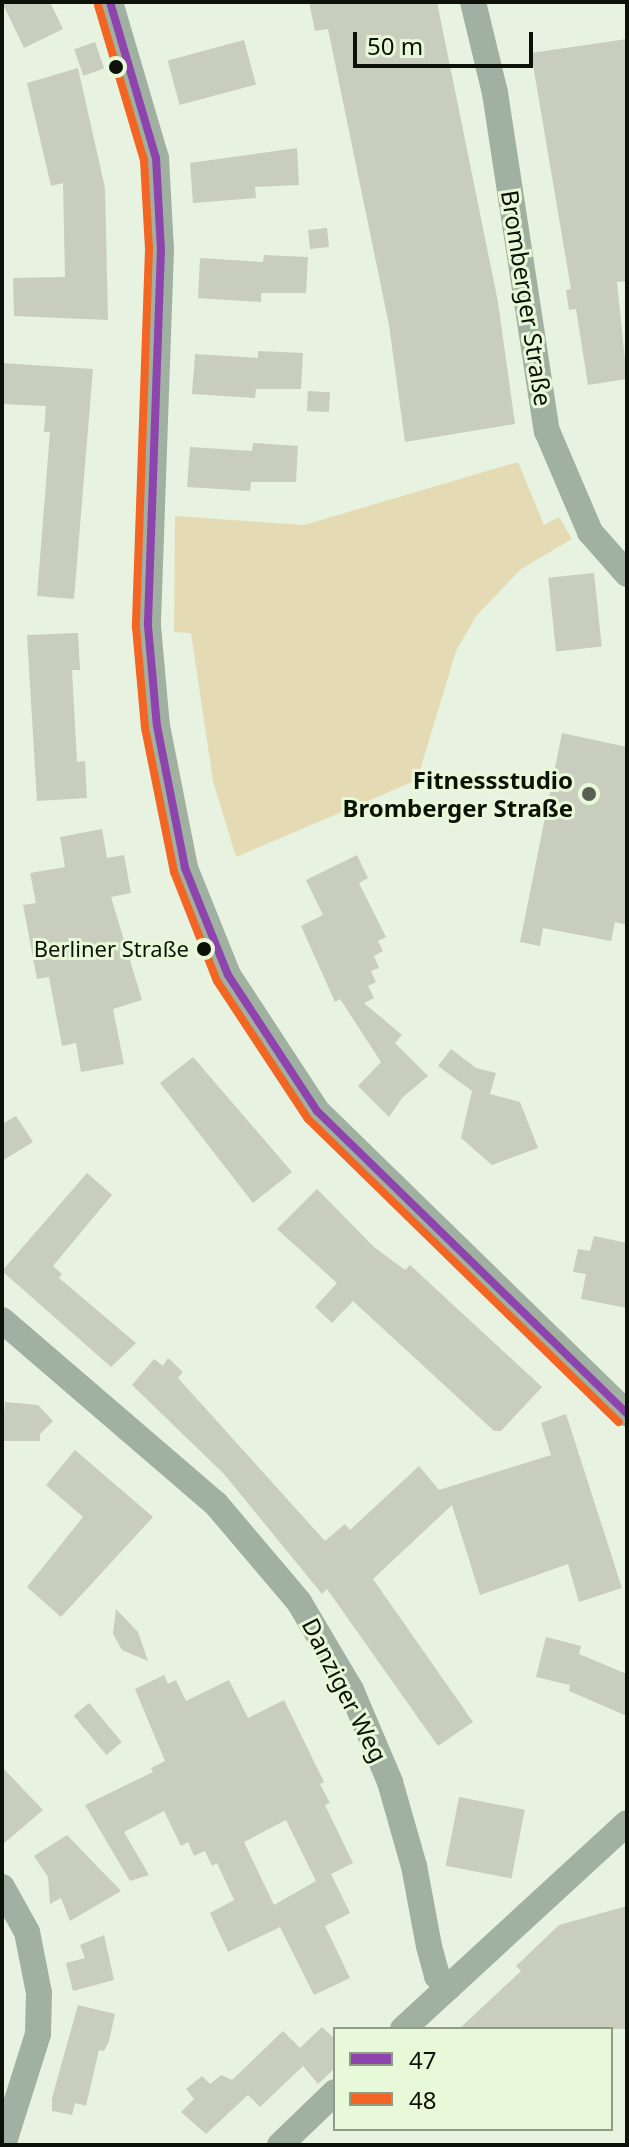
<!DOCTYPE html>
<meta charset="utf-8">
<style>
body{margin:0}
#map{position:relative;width:629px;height:2147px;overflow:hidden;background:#e8f2e0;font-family:"Noto Sans",sans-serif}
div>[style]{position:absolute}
.green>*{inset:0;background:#e4dab3}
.building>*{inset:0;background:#c8cdbe;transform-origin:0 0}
.minor>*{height:26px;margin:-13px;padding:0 13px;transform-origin:13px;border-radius:13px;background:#a0b0a1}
.bus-1>*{height:8px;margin:-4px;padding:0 4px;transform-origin:4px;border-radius:4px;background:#8e44ad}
.bus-2>*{height:8px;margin:-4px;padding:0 4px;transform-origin:4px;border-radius:4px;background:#f26522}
.dots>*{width:22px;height:22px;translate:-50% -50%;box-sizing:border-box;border:4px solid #e7f9d9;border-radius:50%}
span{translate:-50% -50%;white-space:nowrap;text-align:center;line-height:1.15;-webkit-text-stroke:6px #e7f9d9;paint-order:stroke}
.bus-label{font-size:22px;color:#0c1207}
.right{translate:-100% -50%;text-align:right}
.street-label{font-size:24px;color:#0c1207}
.poi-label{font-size:24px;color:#0c1207;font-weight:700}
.frame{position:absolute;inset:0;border:4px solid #0c1207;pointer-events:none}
.legend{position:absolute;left:333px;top:2027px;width:280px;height:104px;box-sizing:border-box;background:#e7f9d9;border:2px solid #8f9d85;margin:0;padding:10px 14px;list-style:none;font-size:24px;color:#0c1207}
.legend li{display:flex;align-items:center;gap:16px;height:40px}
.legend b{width:40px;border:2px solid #8f9d85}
.scale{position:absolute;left:353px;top:32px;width:180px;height:36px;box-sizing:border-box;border:4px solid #0c1207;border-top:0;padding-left:10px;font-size:24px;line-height:28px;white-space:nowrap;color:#0c1207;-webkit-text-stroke:6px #e7f9d9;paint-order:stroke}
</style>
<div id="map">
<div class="green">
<i style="clip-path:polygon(518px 462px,544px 525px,559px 517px,572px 539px,521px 569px,476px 616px,456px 651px,417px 780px,236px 857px,213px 781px,191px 633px,174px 632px,175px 516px,304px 525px)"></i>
</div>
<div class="building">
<i style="clip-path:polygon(2px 2px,50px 2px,63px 29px,24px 48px)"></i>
<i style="clip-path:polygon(309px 2px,437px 2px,498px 302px,515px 424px,405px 442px,389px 325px,328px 29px,315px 31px)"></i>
<i style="clip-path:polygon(627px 39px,627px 281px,617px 282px,627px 379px,588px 385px,576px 309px,569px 310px,566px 290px,571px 289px,531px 53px)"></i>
<i style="left:244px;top:40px;width:46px;height:79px;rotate:75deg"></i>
<i style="left:95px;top:42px;width:28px;height:22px;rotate:71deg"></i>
<i style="clip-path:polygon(78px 68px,105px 188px,108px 320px,14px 316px,13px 278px,65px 277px,63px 183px,51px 186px,27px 83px)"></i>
<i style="clip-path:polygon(297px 148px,299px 185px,255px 187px,256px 198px,193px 203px,190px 163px)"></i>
<i style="left:327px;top:228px;width:19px;height:19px;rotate:84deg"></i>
<i style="clip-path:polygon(264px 255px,308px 257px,306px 293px,261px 293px,261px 302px,198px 298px,200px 258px,263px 262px)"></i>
<i style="clip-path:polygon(258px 351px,303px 353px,301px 389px,256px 389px,255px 398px,192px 394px,195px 354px,258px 358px)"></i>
<i style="clip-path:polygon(2px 363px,93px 369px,74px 599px,37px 596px,50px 432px,44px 432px,46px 406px,2px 404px)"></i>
<i style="left:308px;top:391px;width:22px;height:20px;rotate:3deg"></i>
<i style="clip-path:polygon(253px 443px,298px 446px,296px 482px,251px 482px,250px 491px,187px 487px,190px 447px,252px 451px)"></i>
<i style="left:594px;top:573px;width:74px;height:46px;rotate:84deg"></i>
<i style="clip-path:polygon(78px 633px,80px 670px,72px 670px,77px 762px,85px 761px,87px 798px,37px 801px,27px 635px)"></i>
<i style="clip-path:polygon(562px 733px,627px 747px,627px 925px,615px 922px,611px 941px,543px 928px,540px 946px,520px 942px)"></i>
<i style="clip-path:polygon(102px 829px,107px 858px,124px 855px,131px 893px,111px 897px,142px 1000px,113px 1009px,124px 1064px,81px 1072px,76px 1043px,62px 1046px,49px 977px,37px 979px,23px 905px,36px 903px,30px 873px,65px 867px,60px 837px)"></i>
<i style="clip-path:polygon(357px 855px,368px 878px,359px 883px,386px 937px,378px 941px,383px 951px,374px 956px,379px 968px,371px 971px,376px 982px,368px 986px,374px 998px,364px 1003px,402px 1035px,395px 1043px,428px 1076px,402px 1098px,389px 1117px,358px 1086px,381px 1062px,340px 999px,335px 1002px,301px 926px,323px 915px,306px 880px)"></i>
<i style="clip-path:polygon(451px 1049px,476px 1068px,496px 1073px,490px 1094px,520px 1102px,538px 1148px,492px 1165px,461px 1138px,472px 1091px,438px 1066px)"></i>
<i style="clip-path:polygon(193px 1057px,292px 1172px,253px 1203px,160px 1083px)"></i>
<i style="clip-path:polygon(16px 1116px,33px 1142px,2px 1161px,2px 1124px)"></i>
<i style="clip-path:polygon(87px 1173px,112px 1195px,53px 1266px,62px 1274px,59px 1278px,136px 1343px,111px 1367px,2px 1271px)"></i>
<i style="clip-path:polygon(317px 1189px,374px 1247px,405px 1270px,410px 1265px,542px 1387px,501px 1431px,494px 1431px,353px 1301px,332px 1323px,315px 1307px,337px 1283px,277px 1229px)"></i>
<i style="clip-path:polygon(594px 1236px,627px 1243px,627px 1308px,581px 1299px,586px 1274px,573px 1272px,578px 1249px,590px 1251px)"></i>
<i style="clip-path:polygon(168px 1358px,183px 1372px,178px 1378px,325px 1541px,345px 1524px,350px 1530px,419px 1466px,439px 1490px,551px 1455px,541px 1423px,566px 1414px,622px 1588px,579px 1602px,568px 1564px,480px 1595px,452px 1505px,373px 1579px,473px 1722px,438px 1746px,327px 1589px,322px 1594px,224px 1474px,132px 1385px,154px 1359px,163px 1366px)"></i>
<i style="clip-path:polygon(5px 1402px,38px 1405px,53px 1421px,40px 1434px,40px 1441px,2px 1441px)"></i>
<i style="clip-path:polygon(75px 1450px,153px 1517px,61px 1617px,27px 1587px,83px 1517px,46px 1485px)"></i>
<i style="clip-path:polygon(116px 1609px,138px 1632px,148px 1661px,122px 1650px,113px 1634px)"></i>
<i style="clip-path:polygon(546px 1637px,581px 1646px,579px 1654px,627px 1674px,627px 1716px,569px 1691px,570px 1685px,536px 1677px)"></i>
<i style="clip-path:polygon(evenodd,164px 1675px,168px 1684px,176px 1680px,186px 1701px,229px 1680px,248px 1718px,284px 1700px,324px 1782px,320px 1784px,330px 1803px,325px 1805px,353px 1863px,331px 1874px,350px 1913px,325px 1926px,350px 1978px,314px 1995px,280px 1927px,228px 1952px,210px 1913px,234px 1900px,217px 1863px,212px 1866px,205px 1851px,194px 1856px,188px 1842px,181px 1846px,164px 1811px,124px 1832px,149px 1875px,130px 1881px,85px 1805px,153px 1772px,151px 1768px,165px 1761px,135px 1689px,164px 1675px,286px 1820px,316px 1881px,274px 1905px,244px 1842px,286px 1820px)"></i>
<i style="left:89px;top:1703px;width:51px;height:20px;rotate:50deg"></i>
<i style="clip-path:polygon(2px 1767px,43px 1810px,2px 1845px)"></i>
<i style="left:459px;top:1797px;width:67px;height:70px;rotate:11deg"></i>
<i style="clip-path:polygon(67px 1835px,121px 1891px,70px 1921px,61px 1898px,50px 1904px,48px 1877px,34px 1856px)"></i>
<i style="clip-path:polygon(627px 1906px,627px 2029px,459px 2029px,521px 1971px,516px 1966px,559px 1925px)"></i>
<i style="clip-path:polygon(104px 1935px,114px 1980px,73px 1991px,66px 1963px,85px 1958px,80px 1945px)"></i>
<i style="clip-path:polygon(78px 2005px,115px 2014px,109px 2041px,104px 2051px,99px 2050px,86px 2106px,75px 2103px,72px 2115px,52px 2111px,52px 2098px)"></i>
<i style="clip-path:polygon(322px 2027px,335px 2039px,335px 2068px,318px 2084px,303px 2066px,260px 2107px,248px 2095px,206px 2134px,181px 2112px,194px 2099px,186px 2089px,202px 2076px,210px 2084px,221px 2075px,232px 2080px,283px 2031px,300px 2048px)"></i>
</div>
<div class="minor">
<i style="left:110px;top:2px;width:163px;rotate:73.6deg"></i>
<i style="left:156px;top:158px;width:91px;rotate:86.9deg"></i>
<i style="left:161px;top:249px;width:377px;rotate:92deg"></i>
<i style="left:148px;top:626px;width:100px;rotate:84.9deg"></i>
<i style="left:157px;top:726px;width:145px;rotate:78.8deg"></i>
<i style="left:185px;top:868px;width:115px;rotate:68.1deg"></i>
<i style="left:228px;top:975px;width:163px;rotate:56.8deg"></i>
<i style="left:317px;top:1111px;width:433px;rotate:44.3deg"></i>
<i style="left:473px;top:2px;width:94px;rotate:76.4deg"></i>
<i style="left:495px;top:93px;width:342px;rotate:81.3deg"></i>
<i style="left:547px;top:431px;width:110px;rotate:66.9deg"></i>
<i style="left:590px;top:532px;width:56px;rotate:48.6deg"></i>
<i style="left:2px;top:1320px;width:282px;rotate:40.7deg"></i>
<i style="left:216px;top:1504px;width:128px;rotate:49.7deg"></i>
<i style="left:299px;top:1602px;width:102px;rotate:59.4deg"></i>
<i style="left:351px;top:1690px;width:100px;rotate:67deg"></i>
<i style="left:390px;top:1782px;width:87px;rotate:74.1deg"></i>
<i style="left:414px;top:1866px;width:81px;rotate:79.4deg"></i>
<i style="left:429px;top:1946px;width:31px;rotate:75deg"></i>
<i style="left:437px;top:1976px;width:16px;rotate:47deg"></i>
<i style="left:2px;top:1887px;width:51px;rotate:60.9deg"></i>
<i style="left:27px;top:1932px;width:62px;rotate:78.9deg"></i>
<i style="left:39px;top:1993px;width:41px;rotate:91.4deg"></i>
<i style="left:38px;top:2034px;width:116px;rotate:107.5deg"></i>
<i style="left:403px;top:2029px;width:304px;rotate:-42.6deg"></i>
<i style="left:280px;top:2145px;width:76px;rotate:-43.9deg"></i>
</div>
<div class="bus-1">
<i style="left:110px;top:2px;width:163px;rotate:73.6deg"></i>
<i style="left:156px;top:158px;width:91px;rotate:86.9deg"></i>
<i style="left:161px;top:249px;width:377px;rotate:92deg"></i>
<i style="left:148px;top:626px;width:100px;rotate:84.9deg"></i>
<i style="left:157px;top:726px;width:145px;rotate:78.8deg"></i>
<i style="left:185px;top:868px;width:115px;rotate:68.1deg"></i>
<i style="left:228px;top:975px;width:163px;rotate:56.8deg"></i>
<i style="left:317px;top:1111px;width:433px;rotate:44.3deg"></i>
</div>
<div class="bus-2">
<i style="left:98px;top:5px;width:162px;rotate:73.5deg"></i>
<i style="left:144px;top:160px;width:89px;rotate:86.8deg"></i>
<i style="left:149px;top:249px;width:378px;rotate:92deg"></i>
<i style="left:136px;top:627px;width:101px;rotate:84.9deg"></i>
<i style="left:145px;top:728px;width:147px;rotate:78.6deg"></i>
<i style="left:174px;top:872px;width:117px;rotate:68.5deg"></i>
<i style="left:217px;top:981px;width:165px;rotate:56.6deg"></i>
<i style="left:308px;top:1119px;width:434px;rotate:44.3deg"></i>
</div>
<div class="dots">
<i style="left:116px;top:67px;background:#0c1207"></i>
<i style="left:589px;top:794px;background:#596053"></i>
<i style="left:204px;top:949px;background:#0c1207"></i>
</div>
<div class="bus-label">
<span class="right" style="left:189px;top:949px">Berliner Straße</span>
</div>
<div class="street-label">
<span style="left:527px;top:298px;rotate:81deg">Bromberger Straße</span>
<span style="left:345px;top:1690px;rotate:63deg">Danziger Weg</span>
</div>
<div class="poi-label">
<span class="right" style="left:573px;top:794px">Fitnessstudio<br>Bromberger Straße</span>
</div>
<div class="frame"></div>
<ul class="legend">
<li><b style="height:10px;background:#8e44ad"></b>47</li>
<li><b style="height:10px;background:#f26522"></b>48</li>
</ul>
<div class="scale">50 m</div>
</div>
